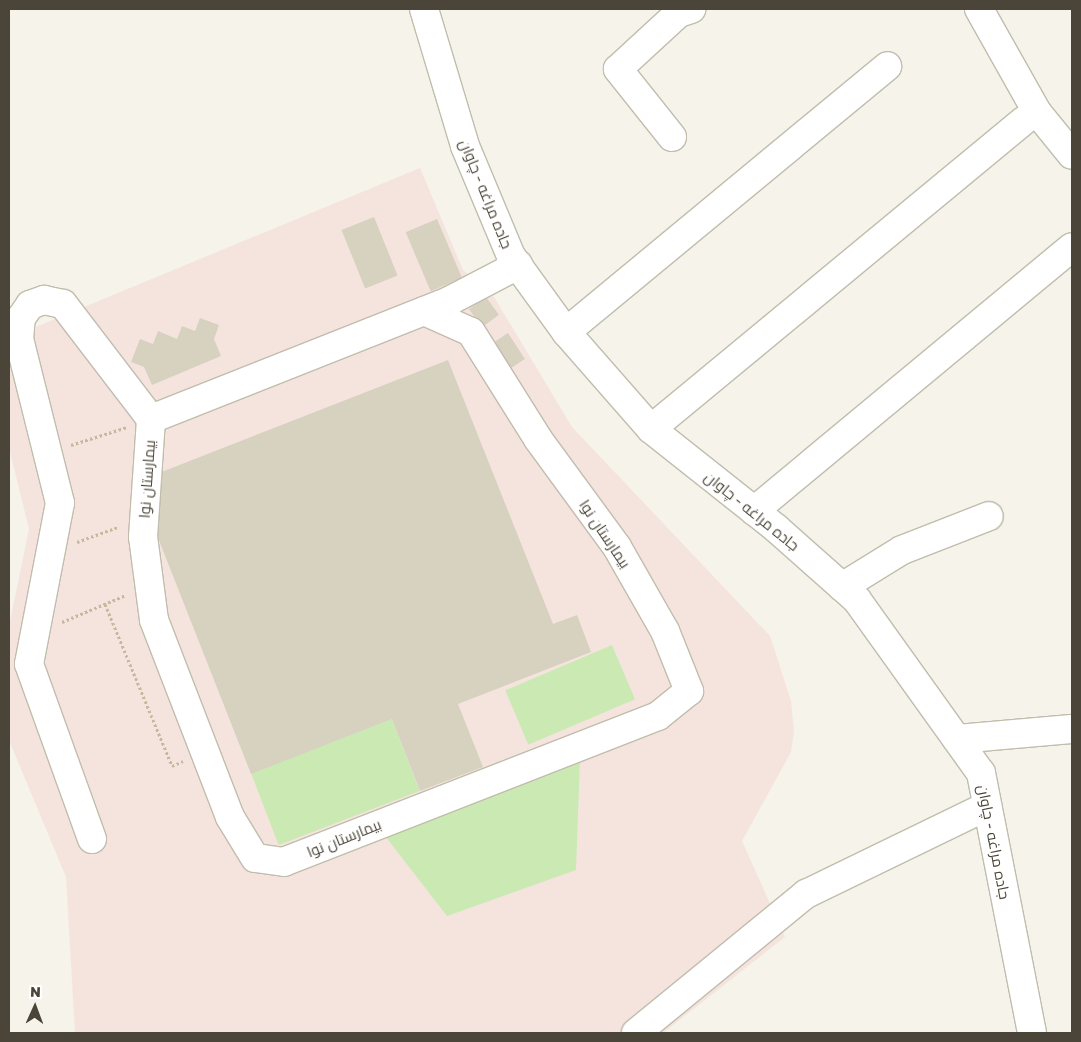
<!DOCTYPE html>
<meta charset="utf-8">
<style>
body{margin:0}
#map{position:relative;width:1081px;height:1042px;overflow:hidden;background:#f5f3ea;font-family:"Golos Text",Cairo,sans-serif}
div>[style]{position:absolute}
.medical>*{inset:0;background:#f5e4de}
.green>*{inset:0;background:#cae9b3;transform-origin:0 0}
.building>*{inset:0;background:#d7d1c0;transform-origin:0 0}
.path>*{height:3px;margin-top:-1.5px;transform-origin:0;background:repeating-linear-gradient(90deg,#c3ba9e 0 2.5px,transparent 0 5px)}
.roads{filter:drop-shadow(1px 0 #c1bdad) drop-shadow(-1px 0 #c1bdad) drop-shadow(0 1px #c1bdad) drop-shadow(0 -1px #c1bdad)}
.minor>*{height:28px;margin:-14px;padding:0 14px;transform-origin:14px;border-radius:14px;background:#fff}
span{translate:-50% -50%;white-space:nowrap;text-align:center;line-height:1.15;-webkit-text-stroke:4px #fff;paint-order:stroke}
.street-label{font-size:15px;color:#4a4538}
.frame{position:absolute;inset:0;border:10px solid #4a4538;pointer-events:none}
.north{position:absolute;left:10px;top:982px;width:50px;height:50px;-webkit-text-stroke:4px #fff;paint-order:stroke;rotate:2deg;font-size:14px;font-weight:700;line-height:20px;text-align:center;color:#4a4538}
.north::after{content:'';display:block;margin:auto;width:18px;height:22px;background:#4a4538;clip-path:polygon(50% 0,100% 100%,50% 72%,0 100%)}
</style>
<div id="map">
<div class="medical">
<i style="clip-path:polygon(420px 168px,463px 270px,494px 297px,572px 427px,770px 636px,791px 701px,794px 731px,791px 752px,742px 841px,785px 937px,663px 1033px,75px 1033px,66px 877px,9px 740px,9px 626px,29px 529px,9px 448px,9px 338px)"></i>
</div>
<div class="green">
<i style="left:612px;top:645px;width:59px;height:116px;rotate:67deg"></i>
<i style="left:392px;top:719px;width:77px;height:151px;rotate:69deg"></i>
<i style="clip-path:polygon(580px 758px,576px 870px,447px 916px,382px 832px)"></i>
</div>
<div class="building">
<i style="left:374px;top:217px;width:63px;height:35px;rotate:68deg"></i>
<i style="left:437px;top:219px;width:64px;height:34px;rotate:67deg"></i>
<i style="left:486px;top:297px;width:22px;height:21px;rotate:54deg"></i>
<i style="clip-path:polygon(200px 318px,219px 325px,214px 339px,221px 356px,152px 385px,144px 367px,131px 362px,140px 339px,153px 344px,158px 331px,177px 339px,182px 326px,195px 331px)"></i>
<i style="left:508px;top:333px;width:31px;height:21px;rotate:57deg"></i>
<i style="clip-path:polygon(448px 360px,553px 624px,577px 615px,591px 652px,458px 704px,483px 767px,420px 791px,392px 719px,251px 774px,136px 482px)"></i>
</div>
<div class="path">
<i style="left:71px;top:445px;width:59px;rotate:-17.8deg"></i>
<i style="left:77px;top:542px;width:44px;rotate:-20.1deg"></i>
<i style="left:105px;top:604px;width:175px;rotate:67.5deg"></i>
<i style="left:172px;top:766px;width:12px;rotate:-24deg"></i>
<i style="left:62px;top:622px;width:69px;rotate:-22.9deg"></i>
</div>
<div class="roads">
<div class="minor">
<i style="left:424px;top:9px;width:143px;rotate:73.3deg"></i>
<i style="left:465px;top:146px;width:119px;rotate:67.3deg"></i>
<i style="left:511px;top:256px;width:94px;rotate:54.1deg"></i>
<i style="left:566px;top:332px;width:129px;rotate:48.8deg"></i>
<i style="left:651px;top:429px;width:161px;rotate:38.4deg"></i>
<i style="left:777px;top:529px;width:107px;rotate:41.6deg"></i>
<i style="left:857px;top:600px;width:213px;rotate:54.4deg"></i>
<i style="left:981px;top:773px;width:265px;rotate:78.9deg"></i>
<i style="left:979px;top:9px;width:118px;rotate:60.6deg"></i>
<i style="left:1037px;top:112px;width:55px;rotate:50.9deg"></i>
<i style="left:672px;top:137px;width:87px;rotate:-128.5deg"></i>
<i style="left:618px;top:69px;width:83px;rotate:-42.6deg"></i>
<i style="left:679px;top:13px;width:13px;rotate:-18deg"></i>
<i style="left:424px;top:311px;width:51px;rotate:24.1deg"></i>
<i style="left:471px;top:332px;width:126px;rotate:57.9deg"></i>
<i style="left:538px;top:439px;width:134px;rotate:53.8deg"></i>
<i style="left:617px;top:547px;width:97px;rotate:60.3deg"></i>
<i style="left:665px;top:631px;width:65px;rotate:68.2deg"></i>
<i style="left:689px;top:691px;width:40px;rotate:141deg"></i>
<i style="left:658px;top:716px;width:401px;rotate:158.7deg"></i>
<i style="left:284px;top:862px;width:29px;rotate:-172deg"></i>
<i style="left:255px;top:858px;width:48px;rotate:-121.4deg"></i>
<i style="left:230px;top:817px;width:211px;rotate:-111.1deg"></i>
<i style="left:154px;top:620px;width:84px;rotate:-97.5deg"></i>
<i style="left:143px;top:537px;width:118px;rotate:-86.1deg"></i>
<i style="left:151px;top:419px;width:323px;rotate:-21.6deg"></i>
<i style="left:451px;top:300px;width:76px;rotate:-27.6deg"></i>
<i style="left:566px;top:332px;width:417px;rotate:-39.6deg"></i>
<i style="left:651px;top:429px;width:484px;rotate:-39.6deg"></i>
<i style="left:754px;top:511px;width:413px;rotate:-39.7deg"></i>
<i style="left:842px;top:587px;width:70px;rotate:-31.7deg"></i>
<i style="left:902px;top:550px;width:93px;rotate:-21.3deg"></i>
<i style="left:957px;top:739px;width:115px;rotate:-5deg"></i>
<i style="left:92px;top:839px;width:186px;rotate:-109.8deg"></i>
<i style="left:29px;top:664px;width:164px;rotate:-79.1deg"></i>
<i style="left:60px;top:503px;width:169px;rotate:-104deg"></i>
<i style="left:19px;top:339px;width:21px;rotate:-85deg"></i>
<i style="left:21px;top:318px;width:16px;rotate:-55deg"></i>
<i style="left:30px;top:305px;width:15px;rotate:-20deg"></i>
<i style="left:44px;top:300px;width:19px;rotate:12deg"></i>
<i style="left:63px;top:304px;width:145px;rotate:52.6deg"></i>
<i style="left:636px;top:1033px;width:220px;rotate:-39.3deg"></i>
<i style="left:806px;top:894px;width:201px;rotate:-25.9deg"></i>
</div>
</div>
<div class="street-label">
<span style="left:486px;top:194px;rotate:68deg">جاده مراغه - چاوان</span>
<span style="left:147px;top:479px;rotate:-86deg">بیمارستان نوا</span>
<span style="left:752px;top:511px;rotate:39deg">جاده مراغه - چاوان</span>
<span style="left:605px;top:534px;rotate:56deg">بیمارستان نوا</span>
<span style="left:344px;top:838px;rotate:-22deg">بیمارستان نوا</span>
<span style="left:994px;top:842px;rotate:79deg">جاده مراغه - چاوان</span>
</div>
<div class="frame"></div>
<div class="north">N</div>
</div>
